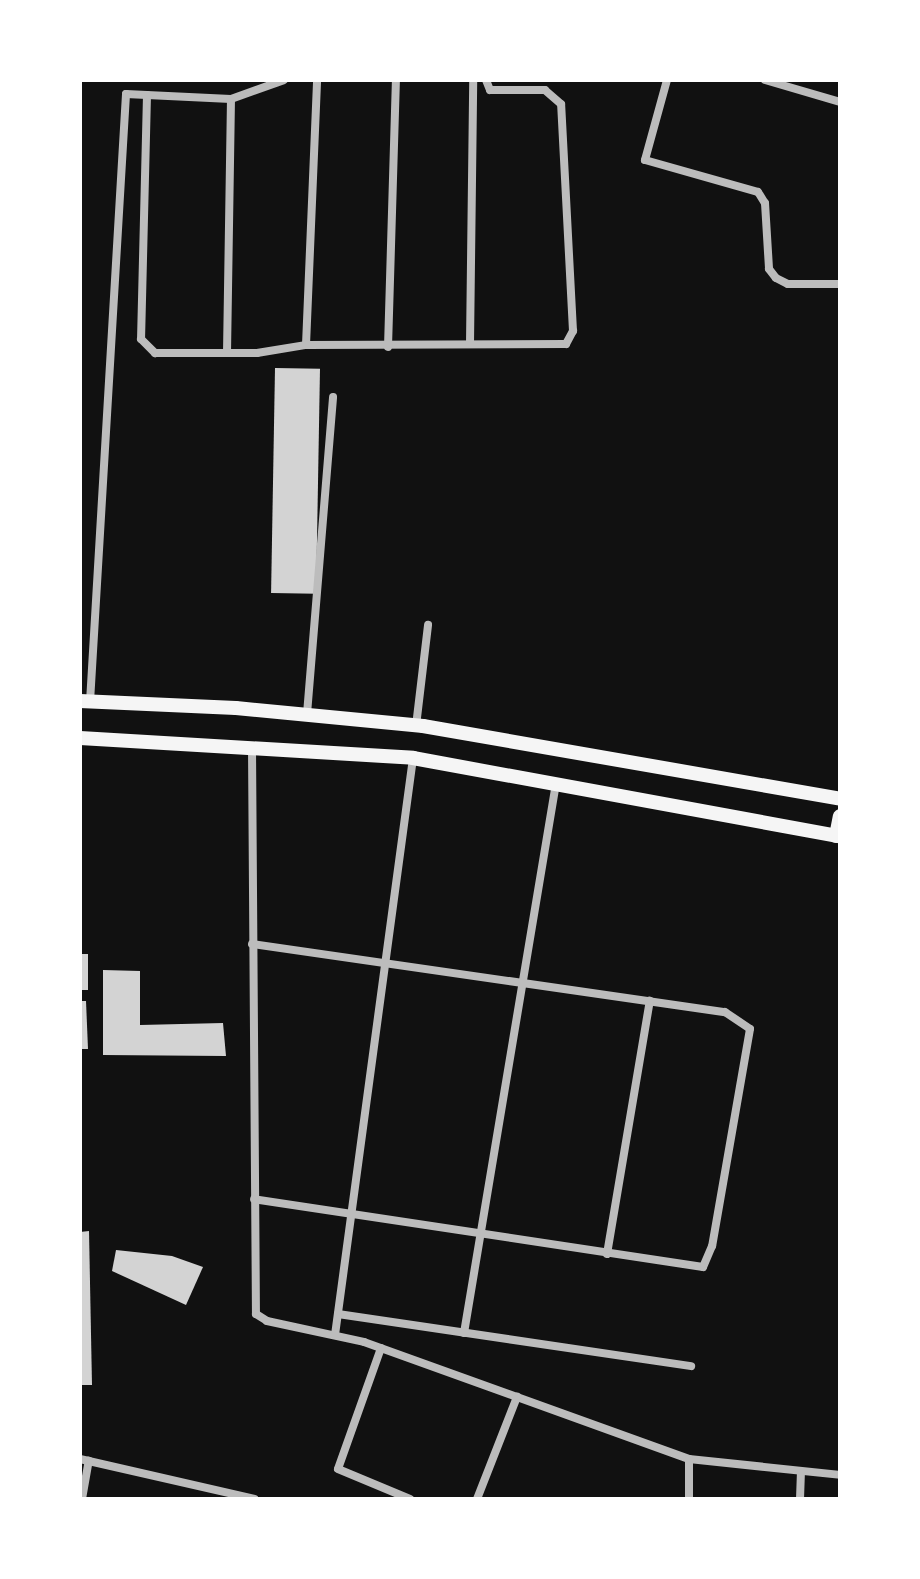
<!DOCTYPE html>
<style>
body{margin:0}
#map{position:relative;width:920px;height:1579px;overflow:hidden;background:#111;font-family:Poppins,sans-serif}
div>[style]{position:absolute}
.building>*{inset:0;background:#d3d3d3;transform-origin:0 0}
.minor>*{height:8px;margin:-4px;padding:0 4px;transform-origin:4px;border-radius:4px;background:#bcbcbc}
.trunk>*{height:14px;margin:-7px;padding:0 7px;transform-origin:7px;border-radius:7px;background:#f5f5f5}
span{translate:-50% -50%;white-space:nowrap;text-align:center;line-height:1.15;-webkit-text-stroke:8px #fff;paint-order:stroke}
.frame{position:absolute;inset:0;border:82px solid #fff;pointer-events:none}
</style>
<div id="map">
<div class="building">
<i style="left:275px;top:368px;width:45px;height:225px;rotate:1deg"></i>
<i style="left:80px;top:954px;width:8px;height:36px"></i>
<i style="clip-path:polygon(103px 970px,140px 971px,140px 1025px,223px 1023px,226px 1056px,103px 1055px)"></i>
<i style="clip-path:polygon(80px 1001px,86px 1001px,88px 1049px,80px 1049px)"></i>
<i style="clip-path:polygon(89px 1231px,92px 1385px,80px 1385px,80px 1232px)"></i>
<i style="clip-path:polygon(116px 1250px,172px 1256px,203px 1267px,186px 1305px,112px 1271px)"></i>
</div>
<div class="minor">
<i style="left:667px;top:80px;width:83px;rotate:105.4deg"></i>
<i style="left:645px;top:160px;width:117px;rotate:15.8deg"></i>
<i style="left:758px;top:192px;width:13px;rotate:58deg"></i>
<i style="left:765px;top:203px;width:66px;rotate:86.5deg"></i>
<i style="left:769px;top:269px;width:11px;rotate:52deg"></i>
<i style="left:776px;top:278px;width:13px;rotate:27deg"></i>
<i style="left:788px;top:284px;width:52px"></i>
<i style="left:765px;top:80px;width:78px;rotate:16.3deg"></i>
<i style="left:147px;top:95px;width:244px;rotate:91.4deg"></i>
<i style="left:141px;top:339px;width:20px;rotate:45deg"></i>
<i style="left:155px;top:353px;width:102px"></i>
<i style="left:257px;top:353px;width:50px;rotate:-9.3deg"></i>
<i style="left:306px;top:345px;width:260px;rotate:-0.2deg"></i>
<i style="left:566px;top:344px;width:15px;rotate:-62deg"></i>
<i style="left:573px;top:331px;width:227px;rotate:-93deg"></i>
<i style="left:561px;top:104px;width:21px;rotate:-139deg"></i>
<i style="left:545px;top:90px;width:55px;rotate:180deg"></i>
<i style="left:490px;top:90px;width:11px;rotate:-112deg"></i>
<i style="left:470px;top:344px;width:264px;rotate:-89.3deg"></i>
<i style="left:306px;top:345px;width:265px;rotate:-87.6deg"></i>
<i style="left:388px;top:347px;width:267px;rotate:-88.3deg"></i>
<i style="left:227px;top:353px;width:254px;rotate:-89.1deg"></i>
<i style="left:90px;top:702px;width:609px;rotate:-86.61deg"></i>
<i style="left:126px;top:94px;width:105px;rotate:2.7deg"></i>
<i style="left:231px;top:99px;width:56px;rotate:-19.7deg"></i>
<i style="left:307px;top:714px;width:318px;rotate:-85.3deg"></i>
<i style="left:416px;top:726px;width:102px;rotate:-83.2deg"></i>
<i style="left:252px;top:747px;width:567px;rotate:89.6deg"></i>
<i style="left:256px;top:1314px;width:13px;rotate:32deg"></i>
<i style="left:267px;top:1321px;width:99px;rotate:12.2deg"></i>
<i style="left:364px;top:1342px;width:345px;rotate:19.8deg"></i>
<i style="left:689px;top:1459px;width:152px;rotate:6deg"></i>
<i style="left:252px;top:944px;width:478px;rotate:8.2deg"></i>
<i style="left:725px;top:1012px;width:30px;rotate:34deg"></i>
<i style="left:750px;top:1029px;width:220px;rotate:99.9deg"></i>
<i style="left:712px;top:1246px;width:23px;rotate:113deg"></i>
<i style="left:703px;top:1267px;width:454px;rotate:-171.4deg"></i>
<i style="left:607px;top:1254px;width:257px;rotate:-80.4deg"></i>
<i style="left:338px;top:1314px;width:357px;rotate:8.4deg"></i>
<i style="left:464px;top:1333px;width:558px;rotate:-80.5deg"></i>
<i style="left:335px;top:1335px;width:582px;rotate:-82.3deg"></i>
<i style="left:381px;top:1348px;width:128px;rotate:109.6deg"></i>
<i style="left:338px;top:1469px;width:78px;rotate:22.6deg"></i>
<i style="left:80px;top:1459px;width:179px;rotate:12.9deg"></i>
<i style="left:82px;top:1499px;width:39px;rotate:-80deg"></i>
<i style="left:477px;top:1499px;width:110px;rotate:-68.6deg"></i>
<i style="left:689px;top:1499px;width:40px;rotate:-90deg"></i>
<i style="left:800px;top:1499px;width:26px;rotate:-88deg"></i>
</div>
<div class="trunk">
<i style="left:80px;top:701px;width:156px;rotate:2.6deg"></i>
<i style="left:236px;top:708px;width:188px;rotate:5.5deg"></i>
<i style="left:423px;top:726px;width:423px;rotate:9.9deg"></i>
<i style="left:80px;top:738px;width:334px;rotate:3.4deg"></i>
<i style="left:413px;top:758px;width:434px;rotate:10.4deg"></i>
<i style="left:836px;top:836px;width:20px;rotate:-79deg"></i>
</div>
<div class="frame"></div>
</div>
